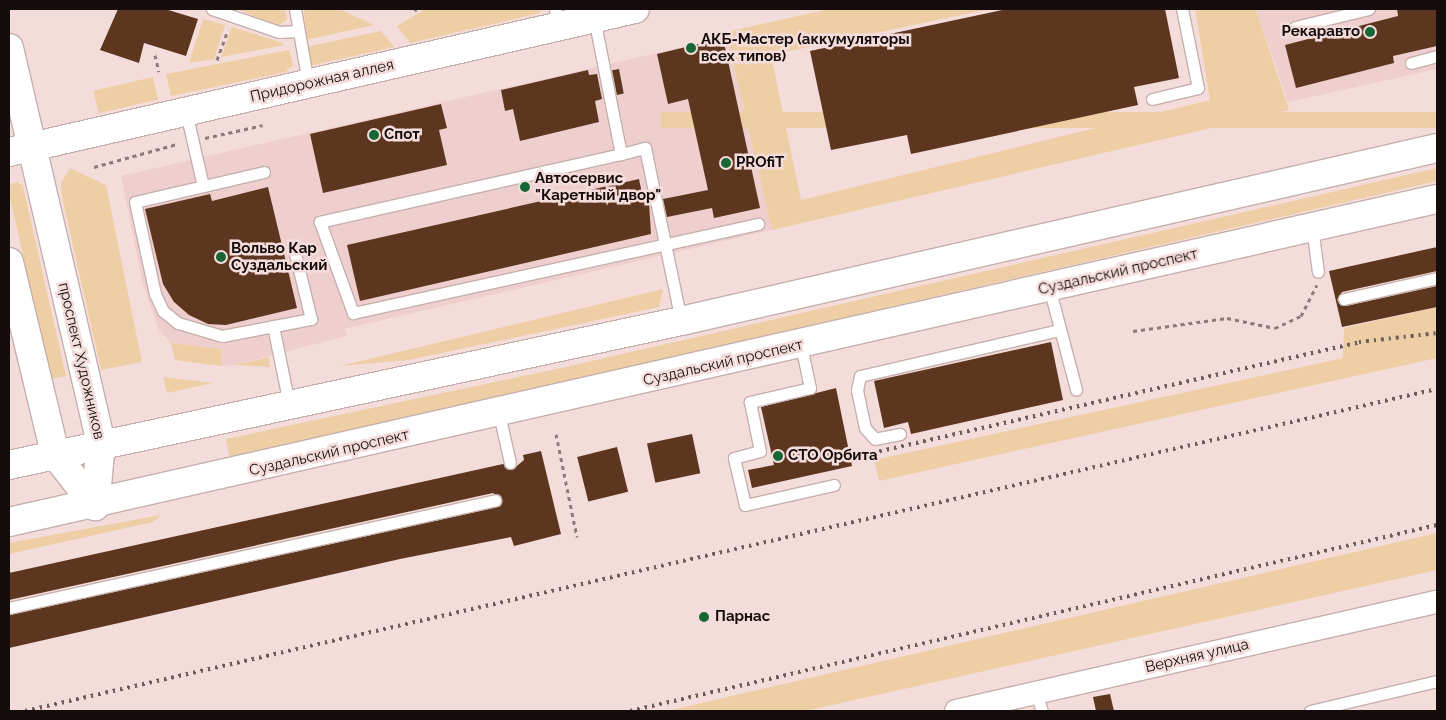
<!DOCTYPE html>
<meta charset="utf-8">
<style>
body{margin:0}
#map{position:relative;width:1446px;height:720px;overflow:hidden;background:#f4dcdb;font-family:Raleway,sans-serif}
div>[style]{position:absolute}
.built>*{inset:0;background:#efcfcd}
.green>*{inset:0;background:#eecea4;transform-origin:0 0}
.building>*{inset:0;background:#5d3620;transform-origin:0 0}
.path>*{height:3px;margin-top:-1.5px;transform-origin:0;background:repeating-linear-gradient(90deg,#8b7b7a 0 4px,transparent 0 8px)}
.roads{filter:drop-shadow(1px 0 #c5afad) drop-shadow(-1px 0 #c5afad) drop-shadow(0 1px #c5afad) drop-shadow(0 -1px #c5afad)}
.service>*{height:11px;margin:-5.5px;padding:0 5.5px;transform-origin:5.5px;border-radius:5.5px;background:#fff}
.minor>*{height:22px;margin:-11px;padding:0 11px;transform-origin:11px;border-radius:11px;background:#fff}
.tertiary>*{height:28px;margin:-14px;padding:0 14px;transform-origin:14px;border-radius:14px;background:#fff}
.secondary>*{height:28px;margin:-14px;padding:0 14px;transform-origin:14px;border-radius:14px;background:#fff}
.rail>*{height:4px;margin-top:-2px;transform-origin:0;background:repeating-linear-gradient(90deg,#6a5d5c 0 2.5px,transparent 0 7.5px)}
.dots>*{width:14px;height:14px;translate:-50% -50%;box-sizing:border-box;border:2px solid #f4dcdb;border-radius:50%}
span{translate:-50% -50%;white-space:nowrap;text-align:center;line-height:1.15;-webkit-text-stroke:5px #f4dcdb;paint-order:stroke}
.poi-label{font-size:15px;color:#140d0c;font-weight:700}
.right{translate:-100% -50%;text-align:right}
.left{translate:0 -50%;text-align:left}
.street-label{font-size:15px;color:#140d0c}
.frame{position:absolute;inset:0;border:10px solid #140d0c;pointer-events:none}
</style>
<div id="map">
<div class="built">
<i style="clip-path:polygon(1256px 9px,1437px 9px,1437px 69px,1288px 102px)"></i>
<i style="clip-path:polygon(727px 37px,772px 230px,344px 329px,347px 336px,234px 365px,221px 366px,222px 349px,171px 343px,159px 330px,143px 285px,121px 176px)"></i>
</div>
<div class="green">
<i style="clip-path:polygon(237px 9px,285px 9px,287px 19px,278px 26px)"></i>
<i style="clip-path:polygon(304px 9px,339px 9px,374px 25px,306px 40px)"></i>
<i style="clip-path:polygon(425px 9px,540px 9px,540px 13px,410px 43px,397px 26px)"></i>
<i style="clip-path:polygon(829px 9px,990px 9px,771px 55px,801px 200px,1210px 100px,1195px 9px,1256px 9px,1289px 110px,772px 230px,726px 32px)"></i>
<i style="clip-path:polygon(203px 19px,225px 25px,214px 59px,189px 63px)"></i>
<i style="clip-path:polygon(232px 27px,277px 41px,285px 45px,221px 57px)"></i>
<i style="clip-path:polygon(381px 31px,394px 47px,309px 66px,306px 47px)"></i>
<i style="clip-path:polygon(289px 50px,293px 65px,286px 72px,171px 96px,166px 74px)"></i>
<i style="left:153px;top:77px;width:23px;height:61px;rotate:77deg"></i>
<i style="left:1437px;top:112px;width:16px;height:776px;rotate:90deg"></i>
<i style="clip-path:polygon(70px 168px,106px 185px,142px 362px,101px 370px,62px 197px,61px 183px)"></i>
<i style="clip-path:polygon(1437px 168px,1437px 181px,230px 459px,226px 439px,561px 368px)"></i>
<i style="clip-path:polygon(17px 182px,23px 186px,66px 376px,51px 379px,9px 193px,11px 184px)"></i>
<i style="clip-path:polygon(663px 289px,659px 307px,409px 360px,340px 366px)"></i>
<i style="clip-path:polygon(1437px 307px,1437px 358px,879px 481px,874px 460px,1343px 358px,1344px 328px)"></i>
<i style="clip-path:polygon(171px 343px,222px 349px,221px 366px,175px 360px)"></i>
<i style="clip-path:polygon(269px 357px,270px 367px,234px 365px)"></i>
<i style="clip-path:polygon(163px 377px,213px 383px,167px 393px)"></i>
<i style="clip-path:polygon(161px 515px,153px 522px,9px 554px,9px 543px)"></i>
<i style="clip-path:polygon(1437px 533px,1437px 570px,805px 711px,667px 711px)"></i>
</div>
<div class="building">
<i style="clip-path:polygon(118px 9px,165px 9px,198px 19px,186px 56px,144px 43px,139px 63px,100px 50px)"></i>
<i style="clip-path:polygon(1007px 9px,1165px 9px,1179px 78px,1134px 87px,1138px 105px,911px 154px,907px 135px,831px 150px,810px 51px)"></i>
<i style="clip-path:polygon(1397px 9px,1437px 9px,1437px 46px,1393px 56px,1394px 63px,1296px 88px,1285px 45px,1398px 16px)"></i>
<i style="clip-path:polygon(723px 38px,760px 208px,714px 218px,712px 208px,667px 217px,663px 199px,708px 190px,688px 99px,668px 104px,657px 54px)"></i>
<i style="left:619px;top:69px;width:25px;height:7px;rotate:79deg"></i>
<i style="clip-path:polygon(588px 70px,589px 75px,597px 74px,602px 99px,595px 101px,599px 122px,520px 141px,513px 109px,505px 111px,501px 90px)"></i>
<i style="clip-path:polygon(441px 104px,447px 128px,439px 130px,447px 165px,323px 193px,310px 134px)"></i>
<i style="clip-path:polygon(639px 179px,644px 203px,649px 202px,651px 234px,360px 301px,347px 245px)"></i>
<i style="clip-path:polygon(268px 187px,297px 308px,226px 325px,208px 324px,189px 315px,174px 302px,163px 284px,145px 209px,210px 194px,212px 201px)"></i>
<i style="clip-path:polygon(1437px 247px,1437px 271px,1342px 292px,1337px 300px,1346px 306px,1437px 286px,1437px 307px,1342px 327px,1329px 271px)"></i>
<i style="clip-path:polygon(1051px 342px,1063px 400px,911px 434px,908px 422px,884px 428px,874px 381px)"></i>
<i style="clip-path:polygon(836px 388px,852px 466px,752px 488px,748px 470px,774px 465px,761px 407px)"></i>
<i style="left:692px;top:434px;width:40px;height:46px;rotate:78deg"></i>
<i style="left:617px;top:447px;width:46px;height:41px;rotate:76deg"></i>
<i style="clip-path:polygon(541px 451px,561px 534px,514px 546px,511px 537px,400px 559px,9px 648px,9px 615px,497px 507px,502px 499px,493px 493px,9px 600px,9px 573px,494px 466px,503px 464px,512px 470px,524px 460px,523px 455px)"></i>
<i style="clip-path:polygon(1110px 694px,1114px 711px,1096px 711px,1093px 697px)"></i>
</div>
<div class="path">
<i style="left:415px;top:11px;width:2px;rotate:-63deg"></i>
<i style="left:155px;top:55px;width:17px;rotate:77deg"></i>
<i style="left:217px;top:60px;width:32px;rotate:-70deg"></i>
<i style="left:205px;top:138px;width:59px;rotate:-12.6deg"></i>
<i style="left:94px;top:167px;width:86px;rotate:-15.5deg"></i>
<i style="left:1133px;top:331px;width:95px;rotate:-7.9deg"></i>
<i style="left:1227px;top:318px;width:49px;rotate:11.8deg"></i>
<i style="left:1275px;top:328px;width:29px;rotate:-25deg"></i>
<i style="left:1301px;top:316px;width:35px;rotate:-63deg"></i>
<i style="left:556px;top:434px;width:105px;rotate:78.5deg"></i>
</div>
<div class="roads">
<div class="service">
<i style="left:212px;top:9px;width:71px;rotate:18.9deg"></i>
<i style="left:279px;top:32px;width:19px;rotate:-3deg"></i>
<i style="left:295px;top:9px;width:75px;rotate:80deg"></i>
<i style="left:555px;top:9px;width:17px;rotate:80deg"></i>
<i style="left:594px;top:18px;width:139px;rotate:78.8deg"></i>
<i style="left:621px;top:154px;width:309px;rotate:167.3deg"></i>
<i style="left:320px;top:222px;width:97px;rotate:70.1deg"></i>
<i style="left:353px;top:313px;width:415px;rotate:-12.4deg"></i>
<i style="left:1295px;top:27px;width:76px;rotate:-13.7deg"></i>
<i style="left:1411px;top:63px;width:27px;rotate:-15deg"></i>
<i style="left:1152px;top:99px;width:47px;rotate:-13.4deg"></i>
<i style="left:1198px;top:88px;width:81px;rotate:-101.4deg"></i>
<i style="left:186px;top:112px;width:76px;rotate:77.1deg"></i>
<i style="left:621px;top:154px;width:25px;rotate:-14deg"></i>
<i style="left:645px;top:148px;width:177px;rotate:78.2deg"></i>
<i style="left:264px;top:172px;width:132px;rotate:166.9deg"></i>
<i style="left:135px;top:202px;width:94px;rotate:77.7deg"></i>
<i style="left:155px;top:294px;width:19px;rotate:65deg"></i>
<i style="left:163px;top:311px;width:19px;rotate:39deg"></i>
<i style="left:178px;top:323px;width:46px;rotate:16.5deg"></i>
<i style="left:222px;top:336px;width:91px;rotate:-10.8deg"></i>
<i style="left:311px;top:319px;width:72px;rotate:-103.7deg"></i>
<i style="left:1312px;top:227px;width:45px;rotate:82.4deg"></i>
<i style="left:1049px;top:287px;width:106px;rotate:75.2deg"></i>
<i style="left:1344px;top:299px;width:95px;rotate:-12.7deg"></i>
<i style="left:273px;top:326px;width:80px;rotate:78.4deg"></i>
<i style="left:801px;top:345px;width:44px;rotate:78.2deg"></i>
<i style="left:810px;top:388px;width:62px;rotate:166.9deg"></i>
<i style="left:750px;top:402px;width:50px;rotate:78.5deg"></i>
<i style="left:760px;top:451px;width:27px;rotate:165deg"></i>
<i style="left:734px;top:458px;width:48px;rotate:76.8deg"></i>
<i style="left:745px;top:505px;width:91px;rotate:-12.7deg"></i>
<i style="left:499px;top:414px;width:50px;rotate:77.3deg"></i>
<i style="left:900px;top:434px;width:25px;rotate:169deg"></i>
<i style="left:875px;top:439px;width:15px;rotate:-132deg"></i>
<i style="left:865px;top:428px;width:39px;rotate:-102deg"></i>
<i style="left:857px;top:390px;width:14px;rotate:-78deg"></i>
<i style="left:860px;top:376px;width:205px;rotate:-13deg"></i>
<i style="left:9px;top:608px;width:498px;rotate:-12.5deg"></i>
<i style="left:1036px;top:693px;width:19px;rotate:72deg"></i>
<i style="left:1310px;top:711px;width:130px;rotate:-13.3deg"></i>
</div>
<div class="minor">
<i style="left:956px;top:711px;width:493px;rotate:-12.8deg"></i>
</div>
<div class="tertiary">
<i style="left:9px;top:48px;width:406px;rotate:76.9deg"></i>
<i style="left:101px;top:443px;width:63px;rotate:95.4deg"></i>
<i style="left:9px;top:152px;width:642px;rotate:-12.87deg"></i>
<i style="left:9px;top:262px;width:197px;rotate:76.5deg"></i>
<i style="left:55px;top:454px;width:66px;rotate:52.4deg"></i>
</div>
<div class="secondary">
<i style="left:9px;top:465px;width:687px;rotate:-12.09deg"></i>
<i style="left:681px;top:321px;width:776px;rotate:-12.89deg"></i>
<i style="left:9px;top:522px;width:1464px;rotate:-12.75deg"></i>
</div>
</div>
<div class="rail">
<i style="left:872px;top:453px;width:499px;rotate:-12.8deg"></i>
<i style="left:1359px;top:342px;width:79px;rotate:-6.6deg"></i>
<i style="left:25px;top:711px;width:1448px;rotate:-12.85deg"></i>
<i style="left:630px;top:711px;width:828px;rotate:-12.98deg"></i>
</div>
<div class="dots">
<i style="left:1370px;top:32px;background:#166636"></i>
<i style="left:691px;top:48px;background:#166636"></i>
<i style="left:374px;top:135px;background:#166636"></i>
<i style="left:726px;top:163px;background:#166636"></i>
<i style="left:525px;top:187px;background:#166636"></i>
<i style="left:221px;top:257px;background:#166636"></i>
<i style="left:778px;top:456px;background:#166636"></i>
<i style="left:704px;top:617px;background:#166636"></i>
</div>
<div class="poi-label">
<span class="right" style="left:1360px;top:32px">Рекаравто</span>
<span class="left" style="left:701px;top:48px">АКБ-Мастер (аккумуляторы<br>всех типов)</span>
<span class="left" style="left:384px;top:135px">Спот</span>
<span class="left" style="left:736px;top:163px">PROfiT</span>
<span class="left" style="left:535px;top:187px">Автосервис<br>"Каретный двор"</span>
<span class="left" style="left:231px;top:257px">Вольво Кар<br>Суздальский</span>
<span class="left" style="left:788px;top:456px">СТО Орбита</span>
<span class="left" style="left:715px;top:617px">Парнас</span>
</div>
<div class="street-label">
<span style="left:322px;top:81px;rotate:-13deg">Придорожная аллея</span>
<span style="left:1118px;top:272px;rotate:-13deg">Суздальский проспект</span>
<span style="left:81px;top:361px;rotate:77deg">проспект Художников</span>
<span style="left:723px;top:363px;rotate:-13deg">Суздальский проспект</span>
<span style="left:329px;top:453px;rotate:-13deg">Суздальский проспект</span>
<span style="left:1197px;top:656px;rotate:-13deg">Верхняя улица</span>
</div>
<div class="frame"></div>
</div>
